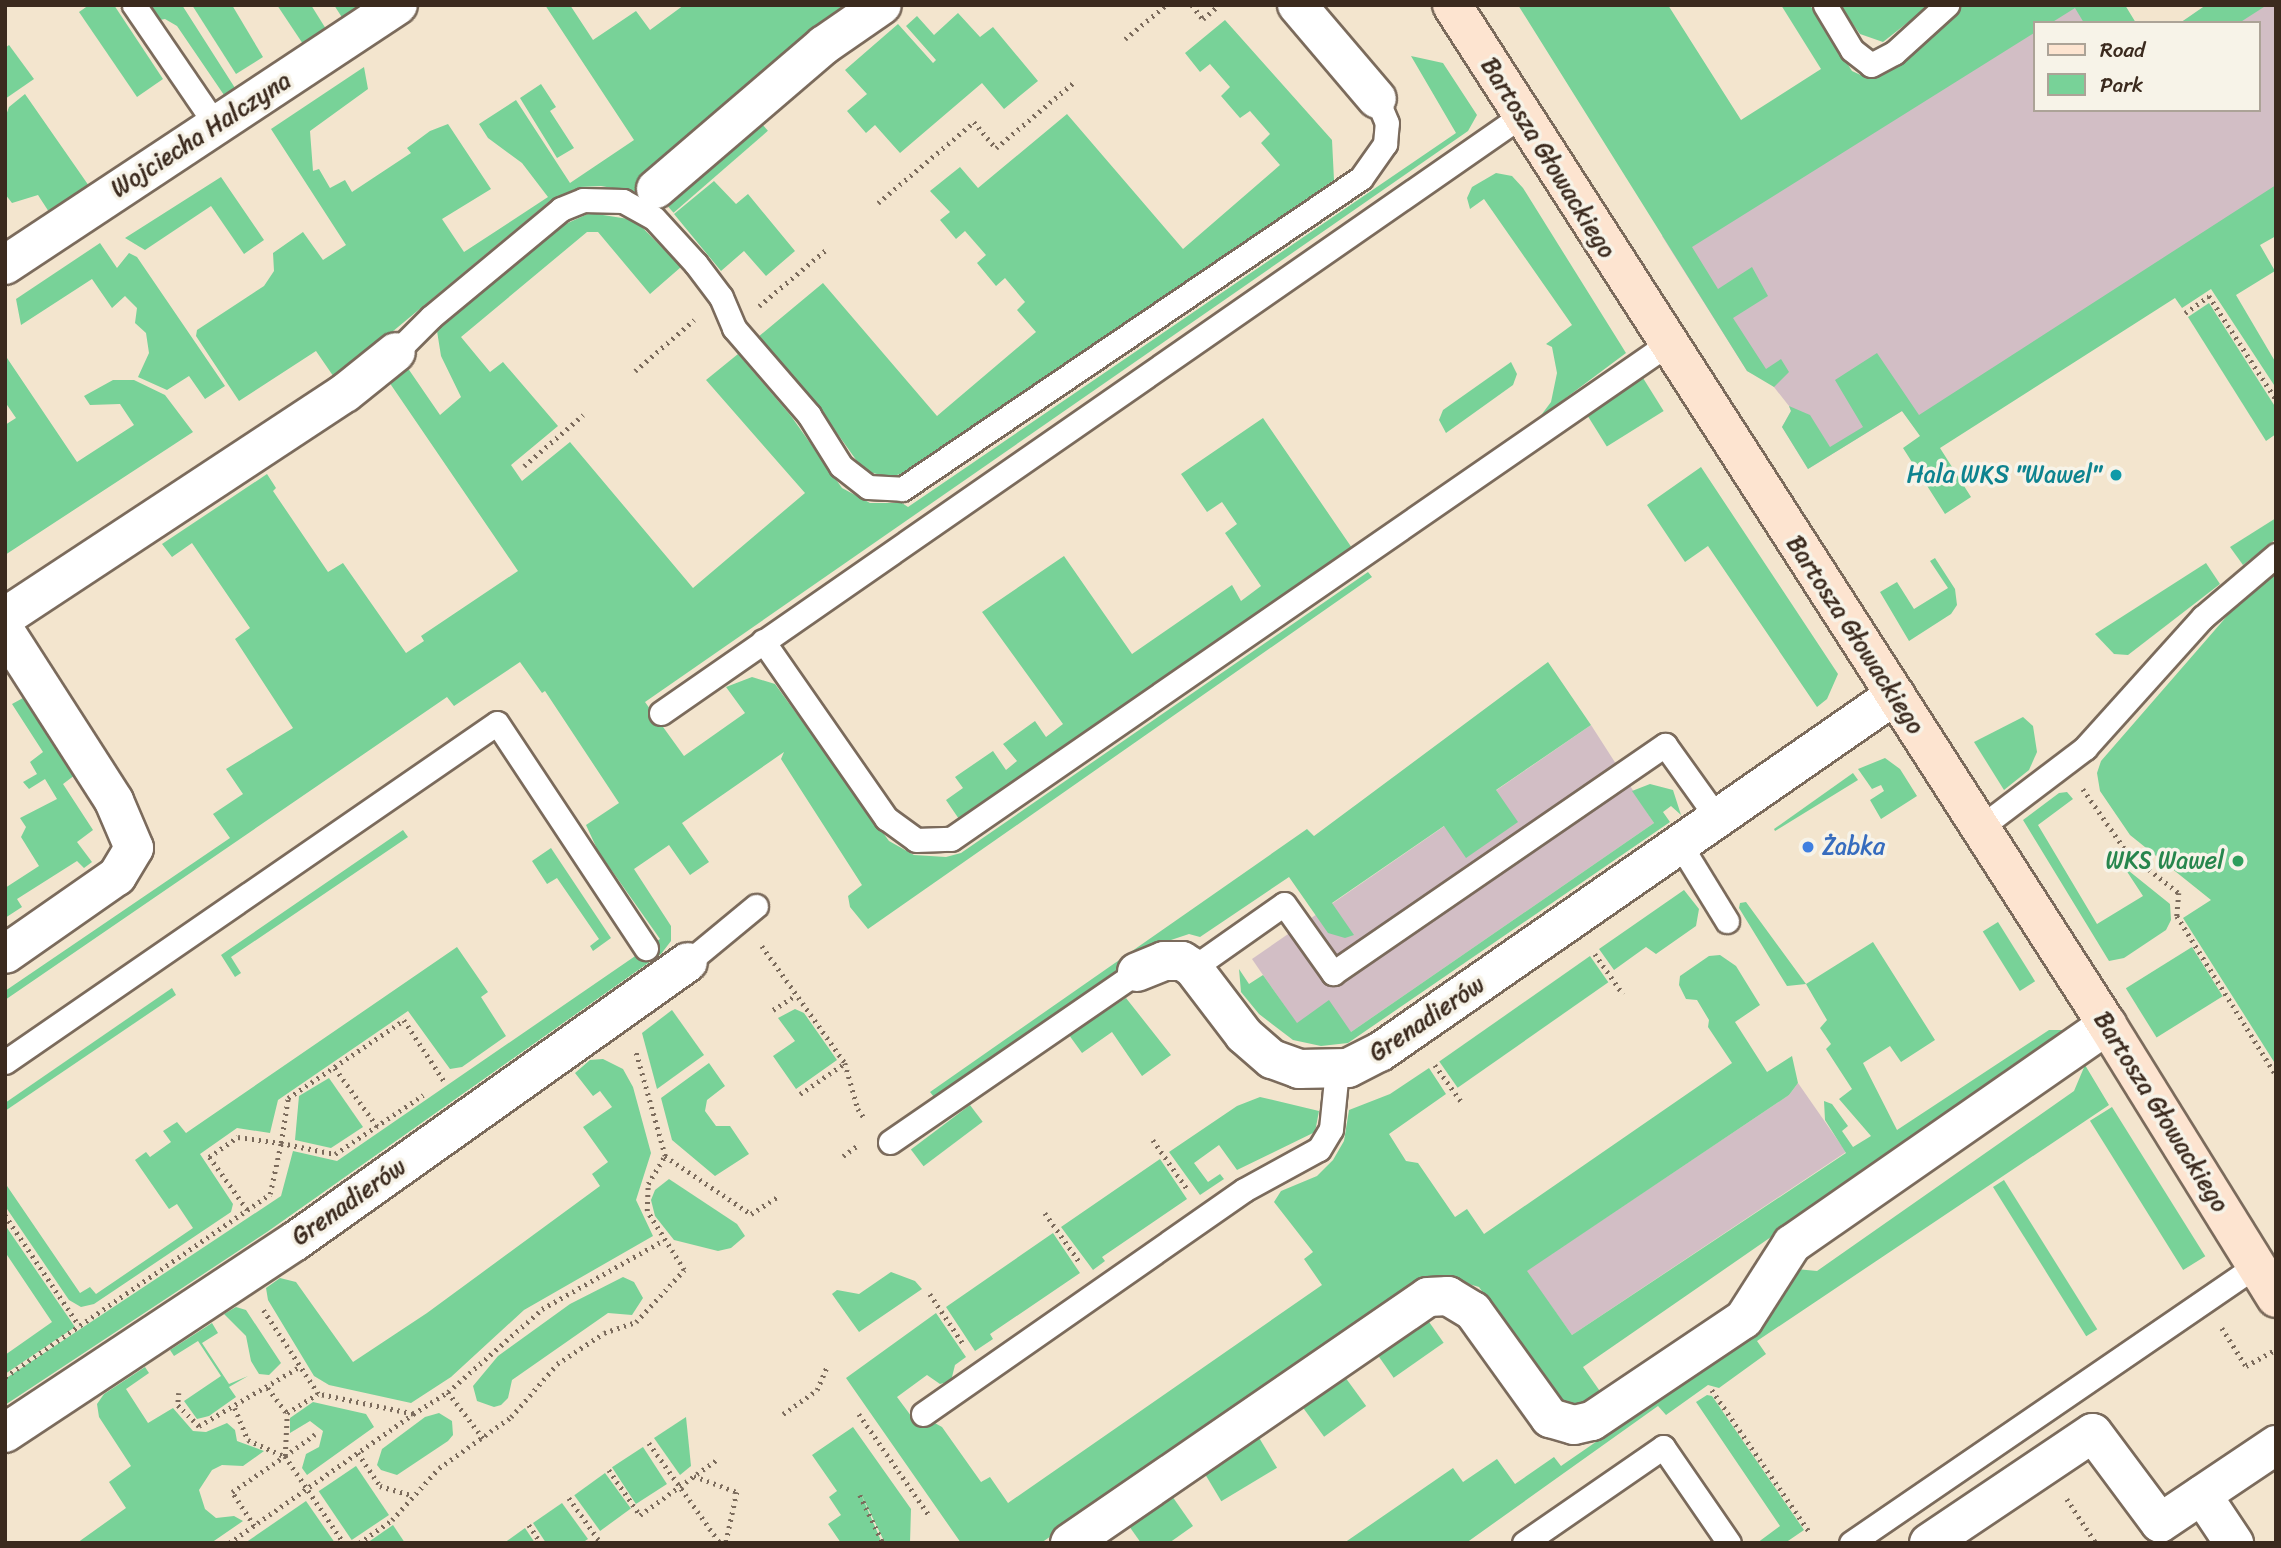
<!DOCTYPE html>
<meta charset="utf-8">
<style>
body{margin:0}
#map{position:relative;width:2281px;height:1548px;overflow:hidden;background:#f3e5ce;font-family:Sriracha,sans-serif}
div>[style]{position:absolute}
.industrial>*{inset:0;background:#d2bec5}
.green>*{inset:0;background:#78d298;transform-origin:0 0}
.path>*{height:4.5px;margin-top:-2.25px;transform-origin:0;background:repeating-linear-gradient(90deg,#7b6b5c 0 2px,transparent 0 7px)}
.roads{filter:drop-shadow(2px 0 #7b6b5c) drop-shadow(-2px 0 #7b6b5c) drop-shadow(0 2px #7b6b5c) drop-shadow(0 -2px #7b6b5c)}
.lane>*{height:23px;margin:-11.5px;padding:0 11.5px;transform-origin:11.5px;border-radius:11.5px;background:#fff}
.street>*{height:38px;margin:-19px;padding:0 19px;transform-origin:19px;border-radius:19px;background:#fff}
.secondary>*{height:38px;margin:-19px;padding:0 19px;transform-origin:19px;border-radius:19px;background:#fde4d0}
.dots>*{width:19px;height:19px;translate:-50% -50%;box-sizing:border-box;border:4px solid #f7f3e8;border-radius:50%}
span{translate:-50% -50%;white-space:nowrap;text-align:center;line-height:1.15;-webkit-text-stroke:7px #f7f3e8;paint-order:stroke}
.street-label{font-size:24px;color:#3b2a1e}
.culture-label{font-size:24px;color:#0d838f}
.right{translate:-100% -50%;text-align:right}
.shop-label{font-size:24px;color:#366cbe}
.left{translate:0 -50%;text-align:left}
.leisure-label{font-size:24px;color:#27864d}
.frame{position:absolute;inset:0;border:7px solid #3b2a1e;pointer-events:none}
.legend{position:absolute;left:2033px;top:21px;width:228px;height:91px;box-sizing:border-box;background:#f7f3e8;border:2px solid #aca397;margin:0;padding:9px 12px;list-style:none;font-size:21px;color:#3b2a1e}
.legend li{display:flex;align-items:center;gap:14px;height:35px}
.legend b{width:35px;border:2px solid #aca397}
</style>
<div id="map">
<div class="industrial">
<i style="clip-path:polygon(2032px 5px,2077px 5px,2088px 23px,2034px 23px,2034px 110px,2258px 110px,2258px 23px,2180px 23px,2207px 5px,2276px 5px,2276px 195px,1914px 427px,1902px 411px,1808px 469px,1782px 427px,1791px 411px,1789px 406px,1770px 382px,1747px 371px,1662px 236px)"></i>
<i style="clip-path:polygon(1591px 725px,1654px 823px,1351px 1032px,1297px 1024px,1252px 959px)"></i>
<i style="clip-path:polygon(1798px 1083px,1846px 1152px,1572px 1335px,1526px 1271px,1789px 1095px)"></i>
</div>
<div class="green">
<i style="clip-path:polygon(89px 5px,114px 5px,163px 79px,137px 97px,79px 12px)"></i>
<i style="clip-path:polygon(142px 5px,182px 5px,235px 88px,224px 95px,177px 26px,165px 19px,154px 21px)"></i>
<i style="clip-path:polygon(192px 5px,232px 5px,263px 57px,236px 74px)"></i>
<i style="clip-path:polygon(277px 5px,311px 5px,326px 29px,303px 44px)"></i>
<i style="clip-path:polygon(334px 5px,363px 5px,343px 19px)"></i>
<i style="clip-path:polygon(545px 5px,570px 5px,593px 40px,636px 11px,650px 30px,684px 5px,847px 5px,810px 30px,640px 175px,641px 193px,601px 186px,580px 187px,551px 200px,386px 337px,338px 383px,316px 351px,239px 401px,196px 336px,197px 330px,264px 286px,274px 271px,273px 253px,303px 232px,323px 260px,346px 245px,271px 129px,364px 67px,368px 89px,310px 131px,313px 171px,319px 169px,330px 188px,345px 180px,352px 192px,411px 153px,407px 148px,430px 131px,448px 124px,491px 189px,442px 219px,464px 252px,548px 197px,522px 163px,488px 138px,479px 124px,516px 100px,570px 183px,634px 140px)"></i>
<i style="clip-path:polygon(1518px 5px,1668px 5px,1741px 120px,1821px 69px,1781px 5px,1810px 5px,1852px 71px,1867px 78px,1890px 70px,1962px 5px,2125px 5px,2136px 23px,2084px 23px,2075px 8px,2051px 23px,2034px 23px,2034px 33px,1692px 247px,1718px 289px,1752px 267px,1768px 296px,1733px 318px,1766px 369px,1781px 359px,1789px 372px,1774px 387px,1747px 371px)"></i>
<i style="clip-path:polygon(1839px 5px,1930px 5px,1883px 42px,1860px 34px)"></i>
<i style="clip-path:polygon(2206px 5px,2267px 5px,2239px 23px,2180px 23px)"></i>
<i style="clip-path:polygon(958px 13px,980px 37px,993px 27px,1038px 81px,1004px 109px,982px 83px,900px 153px,875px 125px,866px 133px,847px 111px,867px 94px,845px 70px,898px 24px,933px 63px,936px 60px,906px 26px,917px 16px,934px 35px)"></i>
<i style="clip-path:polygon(1225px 20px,1332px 140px,1334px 180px,907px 472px,890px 477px,864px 471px,822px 412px,758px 337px,823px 283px,937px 416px,1036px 332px,1017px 310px,1025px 302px,1005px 278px,996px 286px,977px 263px,986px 255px,965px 231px,956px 239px,940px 220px,950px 212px,930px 191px,960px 167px,978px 188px,1067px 114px,1183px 249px,1280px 165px,1261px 143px,1270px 134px,1250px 111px,1240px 118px,1221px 96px,1230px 87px,1210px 64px,1200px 72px,1185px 53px)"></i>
<i style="clip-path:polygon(9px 45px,34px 79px,5px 99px,5px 48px)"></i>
<i style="clip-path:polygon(1411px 56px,1443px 63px,1477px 115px,1468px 131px,645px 702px,684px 756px,745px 713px,726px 687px,752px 677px,775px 684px,889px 841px,914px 855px,946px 857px,961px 853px,1368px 572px,1372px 577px,868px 929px,850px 907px,848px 896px,862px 885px,781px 759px,784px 752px,682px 823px,709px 862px,690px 875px,669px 845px,634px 869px,671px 926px,671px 941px,661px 954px,267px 1232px,5px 1405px,5px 1379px,281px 1196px,293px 1151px,337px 1161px,660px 939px,598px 851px,586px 825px,619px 803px,545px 691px,542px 693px,520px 662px,454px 706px,447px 697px,5px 1000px,5px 991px,230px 838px,213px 814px,243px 794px,226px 769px,293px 728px,235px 639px,250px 628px,192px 543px,172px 557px,162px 544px,267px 474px,276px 488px,273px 491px,328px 572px,343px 563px,406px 653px,424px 641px,421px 636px,518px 571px,387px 379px,405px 364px,440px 415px,461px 397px,441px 356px,437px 331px,561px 226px,590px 213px,635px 220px,681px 267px,650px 294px,598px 232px,587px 232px,461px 337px,490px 372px,503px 362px,558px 426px,511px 465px,522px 481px,570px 442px,693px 588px,805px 493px,706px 380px,738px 354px,791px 416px,842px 488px,870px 503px,902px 503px,908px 507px,1456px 133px)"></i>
<i style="clip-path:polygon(541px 84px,556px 107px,550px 111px,574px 148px,557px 158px,520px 98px)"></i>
<i style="clip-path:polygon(25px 94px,89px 186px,49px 212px,38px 195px,12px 203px,5px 194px,5px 118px,9px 107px)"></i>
<i style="left:762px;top:124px;width:9px;height:125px;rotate:49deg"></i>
<i style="clip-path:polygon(1496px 173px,1512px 176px,1523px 188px,1626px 353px,1539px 418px,1551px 402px,1557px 373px,1552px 347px,1546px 344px,1572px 325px,1484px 199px,1470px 209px,1467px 198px,1472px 187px)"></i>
<i style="clip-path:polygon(221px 177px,264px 240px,244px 254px,211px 206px,145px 250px,125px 238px)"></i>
<i style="clip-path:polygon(714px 181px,736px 204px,748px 194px,795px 251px,766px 276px,744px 251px,721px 271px,674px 214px)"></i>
<i style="clip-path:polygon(2276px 185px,2276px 236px,2260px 245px,2275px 271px,2236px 295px,2276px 363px,2276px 388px,2211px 289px,2182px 308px,2175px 298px,1940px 448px,1971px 497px,1945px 514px,1903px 448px,1920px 436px,1902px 411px,1808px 469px,1782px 427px,1791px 411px,1789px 406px,1810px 415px,1830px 447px,1863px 427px,1835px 380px,1877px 353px,1919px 415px)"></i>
<i style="clip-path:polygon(100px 243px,117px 268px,129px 253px,137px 257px,225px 386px,205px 399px,189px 376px,167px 390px,138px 377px,149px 353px,146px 333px,135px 323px,137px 308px,125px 296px,112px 308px,92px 279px,21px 325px,16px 299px)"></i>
<i style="clip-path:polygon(2209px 303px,2276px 408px,2276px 434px,2266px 441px,2188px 317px)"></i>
<i style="clip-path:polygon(5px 355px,77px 462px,134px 425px,120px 404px,90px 405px,84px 396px,113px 380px,134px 380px,165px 395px,193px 432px,5px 555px,5px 425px,16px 418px,5px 402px)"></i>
<i style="clip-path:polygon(1511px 362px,1517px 374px,1513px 385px,1446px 433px,1439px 420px,1443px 410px)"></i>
<i style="left:1643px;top:378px;width:39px;height:67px;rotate:58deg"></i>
<i style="clip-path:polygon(1263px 418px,1352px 548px,961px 822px,946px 800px,963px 788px,955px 777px,993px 751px,1006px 770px,1017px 761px,1003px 744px,1035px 721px,1046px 737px,1063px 724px,982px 612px,1064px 556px,1132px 654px,1232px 585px,1241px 601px,1261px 586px,1225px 533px,1237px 524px,1222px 502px,1207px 512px,1181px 474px)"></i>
<i style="clip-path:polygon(1701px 467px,1838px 674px,1827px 699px,1817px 707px,1708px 546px,1685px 562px,1647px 505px)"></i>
<i style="clip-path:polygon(2276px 518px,2276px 539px,2243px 565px,2230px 547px)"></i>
<i style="clip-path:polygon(1935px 558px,1955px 589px,1957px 605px,1951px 614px,1909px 641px,1880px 592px,1897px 582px,1914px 609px,1948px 588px,1930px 561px)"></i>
<i style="clip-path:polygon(2206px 563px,2220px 584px,2128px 655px,2114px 654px,2095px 634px)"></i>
<i style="clip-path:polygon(2276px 574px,2276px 1065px,2183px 918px,2211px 900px,2130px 835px,2100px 791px,2097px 773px,2101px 761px,2234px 608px)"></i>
<i style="clip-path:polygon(1548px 662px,1591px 725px,1496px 790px,1518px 822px,1466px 858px,1444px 826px,1332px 903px,1354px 935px,1345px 938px,1328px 933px,1289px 877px,1200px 937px,1189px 934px,1150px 947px,934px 1097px,930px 1092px,1307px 829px,1314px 836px)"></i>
<i style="clip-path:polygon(23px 698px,75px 775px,63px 784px,93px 830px,77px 842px,92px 862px,84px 868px,77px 861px,17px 899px,22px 907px,5px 918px,5px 888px,39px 866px,21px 837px,26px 827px,20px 818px,57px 799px,45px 779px,29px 789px,23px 782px,37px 774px,30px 762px,43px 752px,12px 704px)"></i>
<i style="clip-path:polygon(2023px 717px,2033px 726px,2037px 752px,2029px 770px,2004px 790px,1974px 742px)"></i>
<i style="clip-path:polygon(1885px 758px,1900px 769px,1917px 796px,1881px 819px,1870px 800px,1884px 791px,1881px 785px,1872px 789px,1858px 769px)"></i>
<i style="clip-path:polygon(1853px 773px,1858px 780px,1775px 831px,1774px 829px)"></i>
<i style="clip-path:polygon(1650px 784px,1673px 790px,1681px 815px,1671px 806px,1663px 812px,1670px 822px,1348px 1043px,1321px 1046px,1293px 1040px,1259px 1014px,1241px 992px,1239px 969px,1249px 984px,1263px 975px,1297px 1023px,1329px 1000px,1351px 1032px,1654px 823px,1632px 791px)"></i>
<i style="clip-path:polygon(2059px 793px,2067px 792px,2073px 799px,2038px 825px,2097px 924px,2143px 896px,2124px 867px,2170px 904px,2171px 920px,2166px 930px,2124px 958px,2109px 961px,2023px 820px)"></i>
<i style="clip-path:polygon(403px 830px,408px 837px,231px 957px,241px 973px,235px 977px,221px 955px)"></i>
<i style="clip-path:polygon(551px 848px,611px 938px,593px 951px,590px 946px,599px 939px,557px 878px,547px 884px,532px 861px)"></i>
<i style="clip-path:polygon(1684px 890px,1699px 909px,1696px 926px,1656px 954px,1646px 947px,1614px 970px,1599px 949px)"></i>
<i style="clip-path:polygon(1746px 902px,1806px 984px,1873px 942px,1935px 1040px,1901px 1062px,1890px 1046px,1863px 1063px,1897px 1130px,2049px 1030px,2064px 1030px,2005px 1070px,2007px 1074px,1583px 1367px,1604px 1397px,1576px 1408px,1559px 1403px,1479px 1287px,1455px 1280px,1403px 1292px,1041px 1543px,961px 1543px,846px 1378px,936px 1313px,966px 1357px,955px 1365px,951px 1381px,940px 1384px,927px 1375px,897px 1397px,920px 1428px,933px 1422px,942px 1427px,981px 1482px,990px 1477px,1008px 1503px,1322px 1285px,1304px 1259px,1313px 1252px,1274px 1202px,1281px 1191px,1317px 1176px,1333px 1160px,1344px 1141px,1349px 1110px,1390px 1094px,1429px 1068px,1446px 1094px,1389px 1134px,1406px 1161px,1418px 1163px,1455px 1217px,1467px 1209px,1484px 1234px,1732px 1063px,1708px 1027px,1709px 1020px,1697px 1000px,1686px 999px,1679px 985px,1680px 976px,1709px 956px,1720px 955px,1736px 966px,1760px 1005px,1735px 1022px,1767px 1072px,1792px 1056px,1798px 1083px,1789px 1095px,1527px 1271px,1572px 1335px,1846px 1153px,1825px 1120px,1824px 1101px,1832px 1104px,1848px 1126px,1842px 1131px,1853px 1147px,1871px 1136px,1839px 1099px,1852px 1089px,1826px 1049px,1831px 1044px,1820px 1028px,1827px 1020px,1806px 984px,1787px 986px,1739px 908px,1740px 903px)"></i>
<i style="left:1998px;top:922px;width:70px;height:18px;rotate:58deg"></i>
<i style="clip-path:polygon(457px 947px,488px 992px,481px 997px,506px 1036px,462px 1067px,450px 1069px,408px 1011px,278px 1100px,270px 1133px,237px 1128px,200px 1154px,233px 1204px,231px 1212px,94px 1304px,81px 1307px,69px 1300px,5px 1206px,5px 1183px,80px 1293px,90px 1287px,96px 1294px,193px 1228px,177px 1204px,169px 1209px,135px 1160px,146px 1152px,150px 1157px,171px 1142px,163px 1131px,177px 1122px,186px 1133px)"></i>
<i style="left:2192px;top:947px;width:58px;height:78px;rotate:58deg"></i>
<i style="left:1590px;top:956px;width:32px;height:184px;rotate:55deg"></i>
<i style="clip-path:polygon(172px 988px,176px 995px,5px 1111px,5px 1103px)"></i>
<i style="clip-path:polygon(1126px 998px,1171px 1055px,1142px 1076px,1112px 1032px,1082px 1053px,1069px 1035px)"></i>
<i style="clip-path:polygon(795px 1009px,804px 1013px,837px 1060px,796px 1089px,773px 1056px,795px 1041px,778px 1018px)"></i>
<i style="clip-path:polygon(672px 1010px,704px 1055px,657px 1089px,642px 1033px)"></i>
<i style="clip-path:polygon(603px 1059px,623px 1069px,633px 1087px,651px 1153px,636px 1200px,653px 1236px,524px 1310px,451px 1377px,411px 1403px,329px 1385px,314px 1376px,268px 1300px,266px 1288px,280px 1278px,296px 1282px,353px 1362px,427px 1313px,600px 1186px,592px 1174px,608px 1162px,583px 1127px,612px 1107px,600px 1091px,593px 1096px,575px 1073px,590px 1060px)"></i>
<i style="clip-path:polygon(709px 1063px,725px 1086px,707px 1100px,705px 1111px,716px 1126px,730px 1126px,749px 1154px,715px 1176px,672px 1140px,661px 1098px)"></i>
<i style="clip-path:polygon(2085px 1065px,2109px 1105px,1757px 1341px,1766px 1354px,1719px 1388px,1708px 1385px,1666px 1415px,1658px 1406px,1466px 1543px,1344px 1543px,1453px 1468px,1463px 1482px,1497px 1459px,1515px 1484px,1554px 1457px,1561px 1466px,1754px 1333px,1769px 1318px,1796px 1269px,1817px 1271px,2074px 1091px)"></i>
<i style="clip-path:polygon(329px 1078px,363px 1127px,331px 1148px,295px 1140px,299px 1096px)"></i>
<i style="clip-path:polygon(1260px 1097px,1319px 1111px,1315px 1132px,1237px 1170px,1219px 1145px,1194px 1163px,1208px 1182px,1220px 1174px,1224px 1179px,1200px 1195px,1169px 1152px,1237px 1106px)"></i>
<i style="left:970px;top:1105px;width:21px;height:74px;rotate:53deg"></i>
<i style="left:2112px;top:1107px;width:176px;height:26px;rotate:58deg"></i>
<i style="clip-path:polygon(1160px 1159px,1187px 1199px,1102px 1257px,1105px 1261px,1093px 1270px,1061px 1227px)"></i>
<i style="clip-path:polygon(669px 1179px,737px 1224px,745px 1236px,731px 1248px,718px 1251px,674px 1240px,655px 1216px,651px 1200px,655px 1190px)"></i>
<i style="left:2004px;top:1180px;width:176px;height:13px;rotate:58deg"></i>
<i style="clip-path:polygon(5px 1225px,75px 1327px,5px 1374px,5px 1355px,52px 1322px,5px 1252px)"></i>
<i style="clip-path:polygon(1053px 1233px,1080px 1273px,990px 1334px,993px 1339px,975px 1351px,946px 1307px)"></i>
<i style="clip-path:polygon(891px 1272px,915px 1281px,922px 1289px,859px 1332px,832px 1294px,837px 1290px,859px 1294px)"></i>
<i style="clip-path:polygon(623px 1277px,634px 1282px,643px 1298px,632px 1315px,608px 1313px,512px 1380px,508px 1398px,501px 1405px,494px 1407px,477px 1401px,473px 1386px,498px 1356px,570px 1304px)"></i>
<i style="clip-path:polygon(236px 1307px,246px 1310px,281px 1363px,269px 1375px,259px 1374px,251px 1361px,246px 1336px,224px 1314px)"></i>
<i style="left:1427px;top:1319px;width:29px;height:61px;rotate:55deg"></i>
<i style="clip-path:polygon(212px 1323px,218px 1333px,202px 1343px,229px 1384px,248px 1376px,229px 1387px,236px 1397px,209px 1416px,197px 1419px,184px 1401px,221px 1376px,198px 1341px,174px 1356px,170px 1350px)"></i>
<i style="clip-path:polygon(145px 1367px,149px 1373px,126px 1389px,148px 1423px,173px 1408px,193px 1431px,206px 1432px,227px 1423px,235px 1430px,237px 1441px,264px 1451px,243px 1466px,222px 1465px,212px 1470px,199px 1490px,205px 1509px,216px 1518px,234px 1516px,243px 1521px,211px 1543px,77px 1543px,126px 1508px,109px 1482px,131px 1466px,99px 1417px,97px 1404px,104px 1394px)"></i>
<i style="left:1345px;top:1377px;width:36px;height:52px;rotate:54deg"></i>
<i style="clip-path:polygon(1707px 1395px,1712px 1396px,1804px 1530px,1785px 1543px,1757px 1543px,1780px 1526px,1696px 1402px)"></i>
<i style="clip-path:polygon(313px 1402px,366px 1414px,374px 1427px,307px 1475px,302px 1468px,306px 1454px,319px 1447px,323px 1431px,310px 1421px,290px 1433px,290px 1418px)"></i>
<i style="clip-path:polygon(439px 1413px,452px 1421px,453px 1435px,448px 1441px,397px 1475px,381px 1470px,377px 1465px,382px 1449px,425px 1417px)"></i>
<i style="clip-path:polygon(686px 1417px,691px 1466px,680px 1475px,654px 1438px)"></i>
<i style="clip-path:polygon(853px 1427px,911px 1509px,910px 1543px,885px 1543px,861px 1494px,882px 1543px,841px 1543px,828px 1524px,841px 1515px,829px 1497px,837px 1491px,812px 1455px)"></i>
<i style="left:1258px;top:1436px;width:37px;height:65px;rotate:59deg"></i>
<i style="left:643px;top:1447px;width:44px;height:37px;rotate:57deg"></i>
<i style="left:356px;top:1466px;width:59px;height:45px;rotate:56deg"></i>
<i style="left:605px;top:1473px;width:44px;height:38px;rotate:54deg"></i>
<i style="clip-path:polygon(1172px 1496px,1193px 1526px,1169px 1543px,1141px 1543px,1129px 1526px)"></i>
<i style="clip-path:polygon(306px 1501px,335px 1543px,245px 1543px)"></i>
<i style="clip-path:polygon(562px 1503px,588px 1539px,582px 1543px,546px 1543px,533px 1523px)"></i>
<i style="clip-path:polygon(393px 1525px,405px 1543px,367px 1543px)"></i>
<i style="clip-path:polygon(525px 1528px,535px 1543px,504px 1543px)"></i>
</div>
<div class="path">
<i style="left:1192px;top:5px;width:18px;rotate:52deg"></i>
<i style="left:1203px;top:19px;width:21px;rotate:-41deg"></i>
<i style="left:1125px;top:39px;width:53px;rotate:-39.7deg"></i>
<i style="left:878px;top:203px;width:126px;rotate:-40.2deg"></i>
<i style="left:974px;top:122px;width:34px;rotate:50deg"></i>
<i style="left:996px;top:148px;width:101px;rotate:-40.2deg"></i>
<i style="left:759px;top:306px;width:90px;rotate:-40deg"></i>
<i style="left:2185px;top:313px;width:29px;rotate:-35deg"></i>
<i style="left:2209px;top:296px;width:123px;rotate:57deg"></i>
<i style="left:635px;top:371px;width:78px;rotate:-40.8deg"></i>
<i style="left:524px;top:466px;width:78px;rotate:-40.8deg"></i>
<i style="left:2083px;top:789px;width:77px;rotate:55.1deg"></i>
<i style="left:2127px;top:852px;width:66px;rotate:38.3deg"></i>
<i style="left:2179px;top:893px;width:23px;rotate:95deg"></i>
<i style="left:2177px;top:916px;width:187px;rotate:58.1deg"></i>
<i style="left:762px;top:946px;width:143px;rotate:54.6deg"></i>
<i style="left:845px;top:1063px;width:48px;rotate:74.2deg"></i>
<i style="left:858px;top:1109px;width:12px;rotate:55deg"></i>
<i style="left:1595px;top:954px;width:49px;rotate:55deg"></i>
<i style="left:773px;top:1010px;width:27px;rotate:-33deg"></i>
<i style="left:1435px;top:1065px;width:48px;rotate:54.3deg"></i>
<i style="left:335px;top:1068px;width:72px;rotate:54.1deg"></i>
<i style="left:800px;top:1094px;width:55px;rotate:-34.6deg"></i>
<i style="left:1153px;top:1140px;width:61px;rotate:55deg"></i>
<i style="left:665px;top:1156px;width:104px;rotate:34deg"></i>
<i style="left:751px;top:1214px;width:33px;rotate:-33deg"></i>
<i style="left:843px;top:1156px;width:17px;rotate:-36deg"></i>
<i style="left:247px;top:1210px;width:65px;rotate:-125.6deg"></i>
<i style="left:209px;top:1157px;width:35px;rotate:-35deg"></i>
<i style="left:238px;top:1137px;width:43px;rotate:7.9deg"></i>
<i style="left:281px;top:1143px;width:46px;rotate:-81.2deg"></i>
<i style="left:288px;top:1098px;width:140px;rotate:-33.9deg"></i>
<i style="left:404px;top:1020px;width:73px;rotate:56.7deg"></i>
<i style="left:1045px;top:1213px;width:62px;rotate:54.8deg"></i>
<i style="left:5px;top:1215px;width:133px;rotate:56.1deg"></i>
<i style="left:930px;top:1294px;width:61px;rotate:56.3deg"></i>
<i style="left:2222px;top:1328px;width:45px;rotate:57.7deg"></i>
<i style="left:2246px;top:1366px;width:31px;rotate:-29deg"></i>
<i style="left:5px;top:1377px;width:322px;rotate:-34.6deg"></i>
<i style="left:270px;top:1194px;width:52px;rotate:-77.8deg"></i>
<i style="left:281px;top:1143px;width:55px;rotate:11.5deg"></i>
<i style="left:335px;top:1154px;width:106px;rotate:-33.8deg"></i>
<i style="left:268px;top:1388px;width:31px;rotate:53deg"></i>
<i style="left:287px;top:1413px;width:36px;rotate:-32deg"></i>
<i style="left:1712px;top:1390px;width:171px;rotate:55.5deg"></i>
<i style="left:448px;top:1392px;width:125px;rotate:-41.4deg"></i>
<i style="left:542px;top:1309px;width:138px;rotate:-29.5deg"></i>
<i style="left:179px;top:1393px;width:12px;rotate:95deg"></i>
<i style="left:178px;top:1405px;width:30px;rotate:45deg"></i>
<i style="left:199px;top:1426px;width:116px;rotate:-30.5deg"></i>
<i style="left:235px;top:1408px;width:35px;rotate:68deg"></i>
<i style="left:248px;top:1440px;width:39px;rotate:24deg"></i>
<i style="left:413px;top:1414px;width:41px;rotate:-32.2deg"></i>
<i style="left:448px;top:1392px;width:58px;rotate:52.7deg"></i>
<i style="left:783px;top:1414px;width:42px;rotate:-35.2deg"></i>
<i style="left:817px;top:1390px;width:25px;rotate:-67deg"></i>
<i style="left:859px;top:1414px;width:123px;rotate:55.3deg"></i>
<i style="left:649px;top:1443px;width:123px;rotate:54.6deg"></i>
<i style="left:358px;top:1453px;width:40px;rotate:56deg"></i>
<i style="left:380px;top:1486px;width:32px;rotate:16deg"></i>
<i style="left:285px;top:1456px;width:43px;rotate:-87.3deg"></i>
<i style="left:285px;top:1456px;width:37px;rotate:-36deg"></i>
<i style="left:609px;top:1470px;width:55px;rotate:55.4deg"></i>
<i style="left:640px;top:1515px;width:97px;rotate:-35.8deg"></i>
<i style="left:694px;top:1476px;width:46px;rotate:20.4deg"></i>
<i style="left:737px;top:1492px;width:52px;rotate:102.2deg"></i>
<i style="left:860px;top:1495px;width:53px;rotate:64.4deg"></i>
<i style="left:569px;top:1498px;width:55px;rotate:54.6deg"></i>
<i style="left:2067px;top:1499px;width:53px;rotate:56.6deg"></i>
<i style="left:529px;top:1525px;width:22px;rotate:56deg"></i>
<i style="left:254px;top:1526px;width:40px;rotate:-122.9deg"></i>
<i style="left:232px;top:1492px;width:64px;rotate:-34.2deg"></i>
<i style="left:285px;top:1456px;width:105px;rotate:55.9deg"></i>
<i style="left:229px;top:1543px;width:225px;rotate:-35deg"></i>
<i style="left:413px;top:1414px;width:97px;rotate:-168.1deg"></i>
<i style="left:318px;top:1394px;width:100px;rotate:-123.2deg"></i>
<i style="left:359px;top:1543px;width:40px;rotate:-34.9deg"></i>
<i style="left:392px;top:1520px;width:70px;rotate:-47.9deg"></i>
<i style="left:439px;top:1468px;width:88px;rotate:-35.3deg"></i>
<i style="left:511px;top:1417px;width:70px;rotate:-49deg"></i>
<i style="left:557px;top:1364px;width:56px;rotate:-33.4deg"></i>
<i style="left:604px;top:1333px;width:34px;rotate:-19deg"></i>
<i style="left:636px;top:1322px;width:71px;rotate:-47.3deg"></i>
<i style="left:684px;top:1270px;width:70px;rotate:-122.1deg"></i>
<i style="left:647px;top:1211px;width:27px;rotate:-88deg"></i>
<i style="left:648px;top:1184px;width:33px;rotate:-59deg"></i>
<i style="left:665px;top:1156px;width:111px;rotate:-105.7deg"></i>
</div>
<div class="roads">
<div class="lane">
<i style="left:134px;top:5px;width:145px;rotate:55.7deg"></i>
<i style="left:1825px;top:5px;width:52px;rotate:59deg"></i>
<i style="left:1852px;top:50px;width:24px;rotate:38deg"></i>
<i style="left:1871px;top:65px;width:26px;rotate:-28deg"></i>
<i style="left:1894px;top:53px;width:72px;rotate:-42.2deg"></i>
<i style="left:396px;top:352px;width:49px;rotate:-45deg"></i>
<i style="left:431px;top:317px;width:169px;rotate:-39.7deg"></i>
<i style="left:561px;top:209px;width:24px;rotate:-22deg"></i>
<i style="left:583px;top:200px;width:40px;rotate:1.4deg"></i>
<i style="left:623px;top:201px;width:35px;rotate:29deg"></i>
<i style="left:654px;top:218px;width:62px;rotate:47.6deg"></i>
<i style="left:696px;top:264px;width:41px;rotate:52.9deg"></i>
<i style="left:721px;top:297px;width:34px;rotate:67deg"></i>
<i style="left:734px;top:328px;width:115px;rotate:49.2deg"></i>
<i style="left:809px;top:415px;width:60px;rotate:57.9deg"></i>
<i style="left:841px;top:466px;width:34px;rotate:38deg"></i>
<i style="left:868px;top:487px;width:34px;rotate:3deg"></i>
<i style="left:902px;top:489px;width:554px;rotate:-34.12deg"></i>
<i style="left:1361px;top:178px;width:42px;rotate:-54.8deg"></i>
<i style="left:1385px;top:144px;width:21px;rotate:-85deg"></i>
<i style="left:1387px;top:123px;width:26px;rotate:-113deg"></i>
<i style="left:763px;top:641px;width:216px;rotate:55.2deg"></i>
<i style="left:886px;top:818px;width:37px;rotate:36deg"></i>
<i style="left:916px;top:840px;width:35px;rotate:-2deg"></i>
<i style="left:951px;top:839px;width:869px;rotate:-34.64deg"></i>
<i style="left:661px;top:713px;width:1047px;rotate:-34.77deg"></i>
<i style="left:1981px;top:827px;width:131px;rotate:-37.2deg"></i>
<i style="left:2085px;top:748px;width:176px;rotate:-48deg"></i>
<i style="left:2203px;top:617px;width:96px;rotate:-40.3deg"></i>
<i style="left:1681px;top:846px;width:88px;rotate:58.5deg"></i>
<i style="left:688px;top:962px;width:88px;rotate:-39.5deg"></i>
<i style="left:1193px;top:968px;width:111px;rotate:-35.1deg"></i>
<i style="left:1284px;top:904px;width:85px;rotate:54.6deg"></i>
<i style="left:1333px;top:973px;width:403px;rotate:-34.5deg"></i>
<i style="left:1665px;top:745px;width:91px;rotate:54.4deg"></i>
<i style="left:5px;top:1062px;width:597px;rotate:-34.57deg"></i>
<i style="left:497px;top:723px;width:270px;rotate:56.5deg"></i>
<i style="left:890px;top:1142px;width:300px;rotate:-34.5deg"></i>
<i style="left:923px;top:1414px;width:391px;rotate:-34.9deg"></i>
<i style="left:1244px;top:1190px;width:85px;rotate:-28.7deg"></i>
<i style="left:1319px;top:1149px;width:23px;rotate:-59deg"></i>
<i style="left:1331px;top:1129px;width:59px;rotate:-84.2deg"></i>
<i style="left:1524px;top:1543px;width:169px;rotate:-34.6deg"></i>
<i style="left:1663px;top:1447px;width:116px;rotate:55.5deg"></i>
<i style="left:1851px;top:1543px;width:491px;rotate:-34.4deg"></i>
</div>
<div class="street">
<i style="left:1297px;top:5px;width:123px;rotate:49.6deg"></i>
<i style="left:656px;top:189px;width:221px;rotate:-40.6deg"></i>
<i style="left:824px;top:45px;width:70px;rotate:-34.6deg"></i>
<i style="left:5px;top:265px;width:471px;rotate:-33.5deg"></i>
<i style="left:5px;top:617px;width:407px;rotate:-33.4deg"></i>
<i style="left:345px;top:393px;width:65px;rotate:-38.8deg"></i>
<i style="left:5px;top:631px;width:202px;rotate:57.3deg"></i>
<i style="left:114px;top:801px;width:51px;rotate:66.9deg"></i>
<i style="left:134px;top:848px;width:33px;rotate:121deg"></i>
<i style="left:117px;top:876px;width:136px;rotate:145.1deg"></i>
<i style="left:1137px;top:972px;width:29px;rotate:-22deg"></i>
<i style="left:1164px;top:961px;width:18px"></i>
<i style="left:1182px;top:961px;width:13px;rotate:32deg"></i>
<i style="left:1193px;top:968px;width:84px;rotate:52.7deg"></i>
<i style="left:1244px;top:1035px;width:37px;rotate:41deg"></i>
<i style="left:1272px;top:1059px;width:29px;rotate:20deg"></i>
<i style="left:1299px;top:1069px;width:49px;rotate:-1.2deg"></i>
<i style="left:1348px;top:1068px;width:36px;rotate:-27deg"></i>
<i style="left:1380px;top:1052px;width:627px;rotate:-34.73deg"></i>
<i style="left:5px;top:1433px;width:346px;rotate:-33.5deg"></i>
<i style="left:294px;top:1242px;width:483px;rotate:-35.4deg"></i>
<i style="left:2202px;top:1495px;width:58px;rotate:56.3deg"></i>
<i style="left:1070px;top:1543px;width:434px;rotate:-34.5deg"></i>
<i style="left:1428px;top:1297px;width:20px;rotate:-3deg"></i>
<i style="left:1448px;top:1296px;width:29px;rotate:31deg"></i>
<i style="left:1473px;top:1311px;width:132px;rotate:54.3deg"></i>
<i style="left:1550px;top:1418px;width:25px;rotate:16deg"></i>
<i style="left:1574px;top:1425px;width:18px;rotate:-13deg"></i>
<i style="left:1592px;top:1421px;width:183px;rotate:-33.9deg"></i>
<i style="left:1744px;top:1319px;width:89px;rotate:-57.4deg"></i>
<i style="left:1792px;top:1244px;width:384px;rotate:-34.8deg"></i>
<i style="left:1929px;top:1543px;width:197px;rotate:-33.9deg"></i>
<i style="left:2093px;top:1433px;width:112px;rotate:53.3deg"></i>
<i style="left:2160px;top:1523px;width:140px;rotate:-33.9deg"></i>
</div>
<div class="secondary">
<i style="left:1452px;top:5px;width:1212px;rotate:57.29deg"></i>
<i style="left:2107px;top:1025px;width:321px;rotate:58.2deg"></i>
</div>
</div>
<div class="dots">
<i style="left:2116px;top:475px;background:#0f9aa8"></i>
<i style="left:1808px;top:847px;background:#3f7fe0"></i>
<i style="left:2238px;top:861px;background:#2e9e5b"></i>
</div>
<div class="street-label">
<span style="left:201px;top:135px;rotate:-33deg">Wojciecha Halczyna</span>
<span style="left:1548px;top:158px;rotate:58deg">Bartosza Głowackiego</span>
<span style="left:1855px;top:635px;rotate:57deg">Bartosza Głowackiego</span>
<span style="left:1427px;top:1019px;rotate:-34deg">Grenadierów</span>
<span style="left:2161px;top:1112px;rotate:58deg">Bartosza Głowackiego</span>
<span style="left:349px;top:1202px;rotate:-35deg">Grenadierów</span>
</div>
<div class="culture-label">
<span class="right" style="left:2102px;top:475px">Hala WKS "Wawel"</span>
</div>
<div class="shop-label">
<span class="left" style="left:1822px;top:847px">Żabka</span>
</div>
<div class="leisure-label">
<span class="right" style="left:2224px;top:861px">WKS Wawel</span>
</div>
<div class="frame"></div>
<ul class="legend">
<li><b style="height:9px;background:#fde4d0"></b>Road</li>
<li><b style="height:19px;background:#78d298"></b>Park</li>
</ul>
</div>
